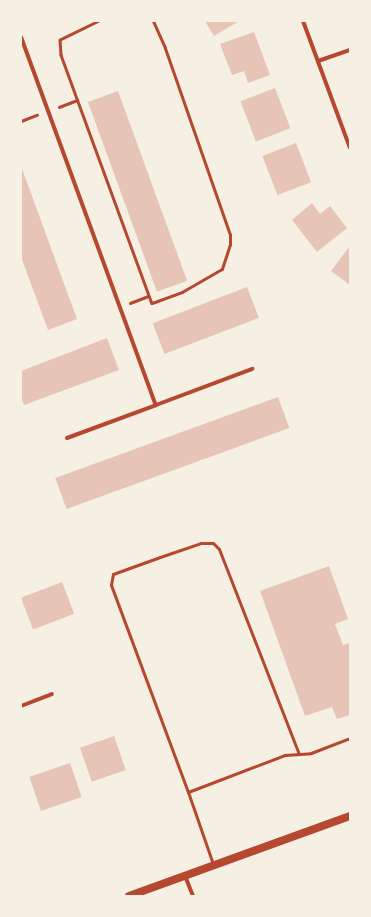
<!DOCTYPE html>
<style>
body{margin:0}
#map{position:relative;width:371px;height:917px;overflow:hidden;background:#f6efe4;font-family:Commissioner,sans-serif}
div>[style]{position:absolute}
.building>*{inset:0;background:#e6c5b7;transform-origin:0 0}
.path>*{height:2.5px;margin:-1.25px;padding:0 1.25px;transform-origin:1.25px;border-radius:1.25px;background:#b5482f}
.service>*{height:3px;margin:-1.5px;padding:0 1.5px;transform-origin:1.5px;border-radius:1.5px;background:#b5482f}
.minor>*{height:4px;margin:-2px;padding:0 2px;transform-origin:2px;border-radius:2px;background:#b5482f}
.secondary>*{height:8px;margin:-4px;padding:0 4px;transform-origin:4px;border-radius:4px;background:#b5482f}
span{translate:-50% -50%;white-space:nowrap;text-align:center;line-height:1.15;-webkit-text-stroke:4px #f6efe4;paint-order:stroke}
.frame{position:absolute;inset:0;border:22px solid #f6efe4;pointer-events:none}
</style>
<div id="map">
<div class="building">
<i style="clip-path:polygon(205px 21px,239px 21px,214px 36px)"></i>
<i style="clip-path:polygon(254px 32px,270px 75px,248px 83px,244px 71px,232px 75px,220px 44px)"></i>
<i style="left:275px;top:88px;width:43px;height:37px;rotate:69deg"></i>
<i style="left:118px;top:91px;width:202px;height:32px;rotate:70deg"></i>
<i style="left:296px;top:143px;width:42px;height:36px;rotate:69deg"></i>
<i style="clip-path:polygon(21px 166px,77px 319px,48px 330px,21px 257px)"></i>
<i style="clip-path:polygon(312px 203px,320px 214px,330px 206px,347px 228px,317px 252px,292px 220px)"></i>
<i style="clip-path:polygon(349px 247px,350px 248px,350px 285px,331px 271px)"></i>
<i style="left:247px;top:287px;width:33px;height:101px;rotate:69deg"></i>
<i style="clip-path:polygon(107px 338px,119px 370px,24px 405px,21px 397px,21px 371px)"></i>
<i style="left:278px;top:397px;width:33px;height:237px;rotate:70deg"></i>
<i style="clip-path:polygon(329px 566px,348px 619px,335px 624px,343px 645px,350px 643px,350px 715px,337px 719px,332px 707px,305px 716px,260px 591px)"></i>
<i style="left:62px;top:582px;width:34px;height:44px;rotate:69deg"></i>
<i style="left:114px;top:736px;width:36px;height:36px;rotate:71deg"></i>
<i style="left:70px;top:763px;width:36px;height:43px;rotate:71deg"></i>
</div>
<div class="path">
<i style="left:99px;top:21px;width:43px;rotate:154deg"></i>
<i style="left:60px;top:40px;width:15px;rotate:86deg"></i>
<i style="left:61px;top:55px;width:264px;rotate:69.9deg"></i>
<i style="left:152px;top:303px;width:32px;rotate:-20deg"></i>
<i style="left:182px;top:292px;width:46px;rotate:-29.9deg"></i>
<i style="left:222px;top:269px;width:25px;rotate:-72deg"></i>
<i style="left:230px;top:245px;width:10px;rotate:-90deg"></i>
<i style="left:230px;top:235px;width:198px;rotate:-109.2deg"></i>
<i style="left:165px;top:48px;width:30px;rotate:-114deg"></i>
<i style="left:59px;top:107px;width:19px;rotate:-21deg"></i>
<i style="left:21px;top:121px;width:17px;rotate:-21deg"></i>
<i style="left:130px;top:303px;width:19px;rotate:-21deg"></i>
</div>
<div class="service">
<i style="left:188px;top:792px;width:221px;rotate:-110.4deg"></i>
<i style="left:111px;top:585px;width:11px;rotate:-80deg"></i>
<i style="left:113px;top:574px;width:50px;rotate:-19.9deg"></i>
<i style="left:160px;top:557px;width:43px;rotate:-18.9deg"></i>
<i style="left:201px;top:543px;width:12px"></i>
<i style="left:213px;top:543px;width:8px;rotate:45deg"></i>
<i style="left:219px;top:549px;width:220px;rotate:68.7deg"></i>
<i style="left:213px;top:864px;width:76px;rotate:-109.1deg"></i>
<i style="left:188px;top:792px;width:104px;rotate:-20.9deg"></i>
<i style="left:285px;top:755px;width:26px;rotate:-4deg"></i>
<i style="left:311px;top:753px;width:42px;rotate:-21deg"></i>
</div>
<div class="minor">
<i style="left:303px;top:21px;width:135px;rotate:69.7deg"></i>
<i style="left:21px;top:37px;width:392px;rotate:69.9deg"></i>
<i style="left:156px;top:405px;width:103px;rotate:-20.6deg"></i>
<i style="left:318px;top:61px;width:34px;rotate:-19deg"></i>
<i style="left:67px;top:438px;width:95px;rotate:-20.3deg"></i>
<i style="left:21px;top:706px;width:33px;rotate:-21deg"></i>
<i style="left:185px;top:876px;width:22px;rotate:68deg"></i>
</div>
<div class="secondary">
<i style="left:129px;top:896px;width:235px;rotate:-19.9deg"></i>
</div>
<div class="frame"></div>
</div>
